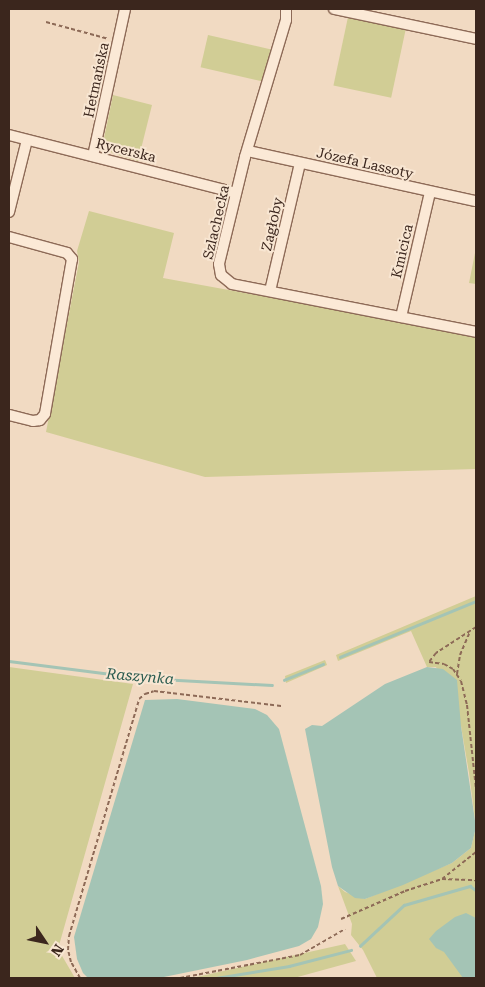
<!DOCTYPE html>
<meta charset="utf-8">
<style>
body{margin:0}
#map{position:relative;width:485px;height:987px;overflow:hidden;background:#f1dac2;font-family:"Roboto Serif",serif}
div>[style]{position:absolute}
.green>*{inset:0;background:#d1cd95;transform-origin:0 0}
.water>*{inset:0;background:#a4c4b5}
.stream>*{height:2.5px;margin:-1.25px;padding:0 1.25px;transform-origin:1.25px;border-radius:1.25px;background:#a4c4b5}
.path>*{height:2px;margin-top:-1px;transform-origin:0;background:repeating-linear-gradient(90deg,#8d6a57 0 4px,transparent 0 6.5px)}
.roads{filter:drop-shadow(1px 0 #8d6a57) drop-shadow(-1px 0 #8d6a57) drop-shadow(0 1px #8d6a57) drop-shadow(0 -1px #8d6a57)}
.minor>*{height:10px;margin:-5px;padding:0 5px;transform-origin:5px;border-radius:5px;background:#fbe9d6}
span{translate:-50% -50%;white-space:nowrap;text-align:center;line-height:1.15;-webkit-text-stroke:4px #f8e6d2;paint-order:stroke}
.street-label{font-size:14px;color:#3b261d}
.water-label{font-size:15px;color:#2b5c50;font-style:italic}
.frame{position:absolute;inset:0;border:10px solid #3b261d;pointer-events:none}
.north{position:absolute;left:20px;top:917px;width:50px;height:50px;-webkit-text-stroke:4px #f8e6d2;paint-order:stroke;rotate:124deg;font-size:14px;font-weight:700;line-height:20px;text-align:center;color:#3b261d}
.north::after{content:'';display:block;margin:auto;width:18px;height:22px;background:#3b261d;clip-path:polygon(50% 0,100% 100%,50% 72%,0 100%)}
</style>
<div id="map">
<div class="green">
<i style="left:348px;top:17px;width:59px;height:70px;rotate:12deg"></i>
<i style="left:208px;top:35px;width:65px;height:33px;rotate:13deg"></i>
<i style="clip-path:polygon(113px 95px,152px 105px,138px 161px,112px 153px,103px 143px)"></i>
<i style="clip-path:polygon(89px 211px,174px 233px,163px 278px,476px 335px,476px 469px,205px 477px,46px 432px,79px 262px,77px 251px)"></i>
<i style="clip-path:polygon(476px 248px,476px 284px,469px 283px)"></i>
<i style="clip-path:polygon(476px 596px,476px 978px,377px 978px,363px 950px,351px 935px,352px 924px,338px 886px,345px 892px,365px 899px,452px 863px,471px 848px,476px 827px,469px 773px,461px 726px,436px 667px,427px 667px,411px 631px,338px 661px,336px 655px)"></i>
<i style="clip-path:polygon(325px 660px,327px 665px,286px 683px,285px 676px)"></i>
<i style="clip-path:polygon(9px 667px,133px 684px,58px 949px,75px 978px,9px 978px)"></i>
<i style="clip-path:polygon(345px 944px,356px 961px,294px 978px,192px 978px)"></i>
</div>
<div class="water">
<i style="clip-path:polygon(427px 667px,443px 669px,457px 680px,461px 726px,476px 827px,471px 848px,452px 863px,403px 885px,365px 899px,355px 898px,338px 886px,332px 867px,305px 729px,312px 725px,322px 726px,385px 684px)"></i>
<i style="clip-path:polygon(177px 699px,255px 709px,267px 715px,279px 729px,321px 886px,323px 904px,318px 927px,311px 939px,299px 946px,247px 960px,159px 978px,88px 978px,83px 973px,77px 959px,74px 937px,145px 700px)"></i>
<i style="clip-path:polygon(466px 913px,476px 918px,476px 978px,463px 978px,444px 952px,436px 948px,429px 939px,436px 931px,455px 917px)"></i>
</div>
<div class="stream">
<i style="left:340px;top:657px;width:147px;rotate:-22.4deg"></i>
<i style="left:9px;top:661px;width:134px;rotate:7.3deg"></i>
<i style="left:142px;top:678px;width:130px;rotate:3.1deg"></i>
<i style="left:284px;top:680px;width:42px;rotate:-22.3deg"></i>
<i style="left:360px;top:946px;width:60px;rotate:-43deg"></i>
<i style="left:404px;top:905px;width:69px;rotate:-16.1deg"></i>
<i style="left:470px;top:886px;width:7px;rotate:34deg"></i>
<i style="left:216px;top:978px;width:74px;rotate:-9.3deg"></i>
<i style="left:289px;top:966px;width:64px;rotate:-14.5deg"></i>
</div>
<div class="path">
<i style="left:46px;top:22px;width:65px;rotate:15.1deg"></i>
<i style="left:476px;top:627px;width:48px;rotate:147deg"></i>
<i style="left:436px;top:653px;width:11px;rotate:128deg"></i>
<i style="left:429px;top:662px;width:15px;rotate:8deg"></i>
<i style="left:444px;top:664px;width:10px;rotate:29deg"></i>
<i style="left:453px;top:669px;width:14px;rotate:56deg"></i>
<i style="left:461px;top:681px;width:25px;rotate:76deg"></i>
<i style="left:467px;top:705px;width:84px;rotate:83.9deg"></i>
<i style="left:457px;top:674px;width:19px;rotate:-81deg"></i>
<i style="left:460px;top:655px;width:26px;rotate:-67deg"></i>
<i style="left:442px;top:879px;width:34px;rotate:2deg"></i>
<i style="left:341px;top:919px;width:70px;rotate:-23.6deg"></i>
<i style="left:405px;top:891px;width:39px;rotate:-18deg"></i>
<i style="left:442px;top:879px;width:43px;rotate:-38.5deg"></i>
<i style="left:80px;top:978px;width:18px;rotate:-119deg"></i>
<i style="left:71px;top:962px;width:12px;rotate:-104deg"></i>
<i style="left:68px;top:950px;width:14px;rotate:-86deg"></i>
<i style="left:69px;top:936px;width:247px;rotate:-73.5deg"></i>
<i style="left:139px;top:699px;width:8px;rotate:-40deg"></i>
<i style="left:145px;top:694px;width:9px;rotate:-18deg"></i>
<i style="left:154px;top:691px;width:128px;rotate:6.7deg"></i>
<i style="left:180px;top:978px;width:122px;rotate:-10.9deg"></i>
<i style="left:300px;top:955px;width:52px;rotate:-30deg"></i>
</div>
<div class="roads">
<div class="minor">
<i style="left:286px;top:9px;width:11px;rotate:90deg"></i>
<i style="left:286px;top:20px;width:143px;rotate:106.7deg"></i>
<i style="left:245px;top:157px;width:110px;rotate:103.7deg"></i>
<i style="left:219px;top:264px;width:11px;rotate:80deg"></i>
<i style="left:221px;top:275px;width:14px;rotate:39deg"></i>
<i style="left:232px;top:284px;width:249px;rotate:11.1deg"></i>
<i style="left:334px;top:9px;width:145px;rotate:11.9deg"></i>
<i style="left:9px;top:135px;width:234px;rotate:14.3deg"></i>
<i style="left:248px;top:151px;width:233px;rotate:12.4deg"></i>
<i style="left:93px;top:156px;width:150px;rotate:-77.7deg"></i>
<i style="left:9px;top:212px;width:74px;rotate:-76deg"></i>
<i style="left:9px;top:237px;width:60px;rotate:15.4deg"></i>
<i style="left:67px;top:253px;width:8px;rotate:50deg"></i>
<i style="left:72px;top:259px;width:157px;rotate:99.9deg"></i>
<i style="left:45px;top:414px;width:8px;rotate:130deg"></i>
<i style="left:40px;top:420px;width:7px;rotate:172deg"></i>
<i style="left:33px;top:421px;width:25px;rotate:-166deg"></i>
<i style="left:270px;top:291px;width:131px;rotate:-76.8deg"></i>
<i style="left:401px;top:317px;width:128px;rotate:-76.9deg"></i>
</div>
</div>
<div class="street-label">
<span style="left:96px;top:80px;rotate:-78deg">Hetmańska</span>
<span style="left:126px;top:150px;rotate:14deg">Rycerska</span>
<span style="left:365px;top:163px;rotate:13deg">Józefa Lassoty</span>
<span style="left:216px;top:222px;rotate:-77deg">Szlachecka</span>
<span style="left:272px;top:224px;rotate:-77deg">Zagłoby</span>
<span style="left:402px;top:251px;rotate:-77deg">Kmicica</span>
</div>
<div class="water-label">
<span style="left:140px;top:677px;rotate:5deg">Raszynka</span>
</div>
<div class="frame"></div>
<div class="north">N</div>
</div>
